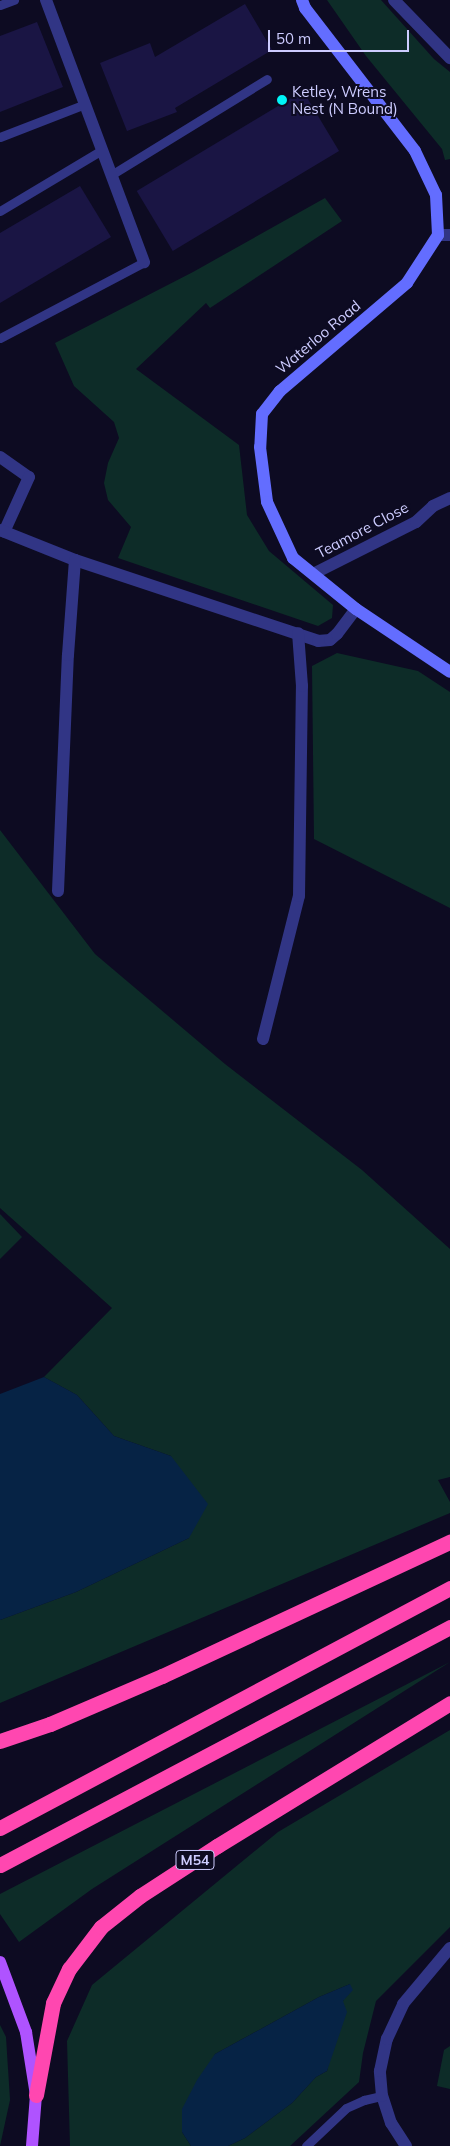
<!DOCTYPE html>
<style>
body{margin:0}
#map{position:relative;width:450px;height:2146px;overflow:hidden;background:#0d0b22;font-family:Mulish,sans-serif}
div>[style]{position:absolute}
.green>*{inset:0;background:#0d2c28}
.water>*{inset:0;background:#062345}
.building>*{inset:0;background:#1a1544;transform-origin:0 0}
.lane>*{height:9px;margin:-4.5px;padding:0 4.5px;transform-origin:4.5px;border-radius:4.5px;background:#313585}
.street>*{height:12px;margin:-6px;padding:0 6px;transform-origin:6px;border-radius:6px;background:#313585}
.secondary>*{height:12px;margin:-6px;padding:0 6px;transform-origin:6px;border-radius:6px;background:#636dff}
.primary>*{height:12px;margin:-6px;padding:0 6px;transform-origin:6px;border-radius:6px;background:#af53ff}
.highway>*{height:15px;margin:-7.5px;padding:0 7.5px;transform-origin:7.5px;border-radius:7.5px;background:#ff47b0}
.dots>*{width:14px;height:14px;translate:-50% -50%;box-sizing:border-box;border:2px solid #0d0b22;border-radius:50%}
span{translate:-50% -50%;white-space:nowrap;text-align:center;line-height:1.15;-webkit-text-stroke:4px #0d0b22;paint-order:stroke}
.shield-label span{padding:1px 4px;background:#0d0b22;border:1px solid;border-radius:4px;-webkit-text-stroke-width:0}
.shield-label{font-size:14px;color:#cdccff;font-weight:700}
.poi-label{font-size:15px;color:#cdccff}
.left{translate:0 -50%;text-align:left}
.street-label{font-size:15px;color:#cdccff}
.scale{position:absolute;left:268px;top:30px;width:141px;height:22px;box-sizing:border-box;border:2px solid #cdccff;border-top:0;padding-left:6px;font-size:15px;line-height:18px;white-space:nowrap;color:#cdccff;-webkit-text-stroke:4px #0d0b22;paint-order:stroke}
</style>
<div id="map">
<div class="green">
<i style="clip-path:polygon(327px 0,381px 0,434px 59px,450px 72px,450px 159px,445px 160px,442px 149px,366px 56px)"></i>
<i style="clip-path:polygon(325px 198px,342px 221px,210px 308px,206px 303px,136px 369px,239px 445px,247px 515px,269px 551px,333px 605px,332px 618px,318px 626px,118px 558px,131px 527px,108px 500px,104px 483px,108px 463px,119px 438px,114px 422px,74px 386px,55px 343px,193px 272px)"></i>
<i style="clip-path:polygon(337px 653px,418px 671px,450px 692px,450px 908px,314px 839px,312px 666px)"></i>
<i style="clip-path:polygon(0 830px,95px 954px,225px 1064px,362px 1170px,450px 1249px,450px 1477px,438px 1480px,450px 1502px,450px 1513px,0 1703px,0 1620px,76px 1592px,189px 1538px,171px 1456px,114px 1436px,77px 1395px,44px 1377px,112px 1308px,0 1208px)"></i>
<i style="clip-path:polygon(0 1214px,22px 1237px,0 1259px)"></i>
<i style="clip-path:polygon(450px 1662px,92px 1889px,19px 1942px,0 1914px,0 1894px)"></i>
<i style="clip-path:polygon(450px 1730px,450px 1927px,376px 2001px,363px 2053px,359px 2082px,290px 2146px,228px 2146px,245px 2138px,292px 2103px,316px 2077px,327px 2071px,343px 2001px,350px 1984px,319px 1997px,215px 2054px,182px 2132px,191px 2146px,70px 2146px,67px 2041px,92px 1985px,278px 1832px)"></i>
<i style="clip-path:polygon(0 2025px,6px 2037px,10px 2100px,0 2146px)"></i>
<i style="clip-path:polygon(450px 2046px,450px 2089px,437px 2086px,444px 2050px)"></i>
</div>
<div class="water">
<i style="clip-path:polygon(44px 1377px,77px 1395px,114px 1436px,171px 1456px,208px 1504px,189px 1538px,76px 1592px,0 1620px,0 1394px)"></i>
<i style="clip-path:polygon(350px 1984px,353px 1990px,343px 2001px,347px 2012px,327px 2071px,316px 2077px,292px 2103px,245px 2138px,228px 2146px,191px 2146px,182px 2132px,182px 2109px,197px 2080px,215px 2054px,319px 1997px)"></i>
</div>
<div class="building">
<i style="clip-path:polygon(245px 4px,272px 50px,175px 108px,177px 112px,127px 131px,100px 63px,150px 43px,155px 57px)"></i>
<i style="clip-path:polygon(37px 22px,63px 87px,0 112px,0 36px)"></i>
<i style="left:303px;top:91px;width:70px;height:194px;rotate:59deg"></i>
<i style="clip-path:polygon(80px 186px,111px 237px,0 303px,0 233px)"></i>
</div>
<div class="lane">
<i style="left:0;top:5px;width:15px;rotate:-20deg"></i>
<i style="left:0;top:137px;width:91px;rotate:-21.2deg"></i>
<i style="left:111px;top:175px;width:183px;rotate:-31.6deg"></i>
<i style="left:0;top:211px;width:119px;rotate:-30.9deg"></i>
<i style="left:0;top:338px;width:163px;rotate:-27.8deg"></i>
<i style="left:306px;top:2146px;width:55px;rotate:-43.5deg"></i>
<i style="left:346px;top:2108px;width:20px;rotate:-24deg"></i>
<i style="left:364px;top:2100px;width:18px;rotate:-13deg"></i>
</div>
<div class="street">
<i style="left:46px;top:0;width:280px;rotate:69.5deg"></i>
<i style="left:394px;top:0;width:81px;rotate:46deg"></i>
<i style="left:438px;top:235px;width:12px"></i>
<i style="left:0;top:457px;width:35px;rotate:35deg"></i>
<i style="left:29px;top:477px;width:60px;rotate:114.4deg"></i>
<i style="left:0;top:530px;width:81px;rotate:21.8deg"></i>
<i style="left:75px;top:560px;width:256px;rotate:18.4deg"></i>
<i style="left:318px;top:641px;width:12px;rotate:-5deg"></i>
<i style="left:330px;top:640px;width:9px;rotate:-41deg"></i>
<i style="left:337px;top:634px;width:31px;rotate:-53deg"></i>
<i style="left:313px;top:574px;width:115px;rotate:-26.8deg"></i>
<i style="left:416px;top:522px;width:23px;rotate:-43deg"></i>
<i style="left:433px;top:506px;width:19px;rotate:-25deg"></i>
<i style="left:58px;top:891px;width:236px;rotate:-87.6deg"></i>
<i style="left:68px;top:655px;width:95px;rotate:-85.8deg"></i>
<i style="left:263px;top:1039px;width:147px;rotate:-75.9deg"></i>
<i style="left:299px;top:896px;width:210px;rotate:-89.2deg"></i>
<i style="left:302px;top:686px;width:53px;rotate:-94.3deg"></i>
<i style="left:406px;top:2146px;width:27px;rotate:-123deg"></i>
<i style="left:391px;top:2123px;width:28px;rotate:-108deg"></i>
<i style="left:382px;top:2096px;width:25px;rotate:-95deg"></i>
<i style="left:380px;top:2071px;width:33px;rotate:-78deg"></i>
<i style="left:387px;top:2039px;width:38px;rotate:-65deg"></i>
<i style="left:403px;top:2004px;width:73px;rotate:-50deg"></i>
</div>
<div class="secondary">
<i style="left:302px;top:0;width:9px;rotate:69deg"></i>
<i style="left:305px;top:8px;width:180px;rotate:52.4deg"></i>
<i style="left:415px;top:151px;width:49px;rotate:64.5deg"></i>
<i style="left:436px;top:195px;width:40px;rotate:87.1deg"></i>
<i style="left:438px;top:235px;width:57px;rotate:122.9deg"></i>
<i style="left:407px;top:283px;width:167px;rotate:139.6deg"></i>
<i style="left:280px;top:391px;width:29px;rotate:128deg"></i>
<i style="left:262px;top:414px;width:33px;rotate:93deg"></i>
<i style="left:260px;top:447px;width:55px;rotate:82.7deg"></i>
<i style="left:267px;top:502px;width:62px;rotate:65.1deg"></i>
<i style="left:293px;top:558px;width:81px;rotate:39deg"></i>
<i style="left:356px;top:609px;width:113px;rotate:33.8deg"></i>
</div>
<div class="primary">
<i style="left:0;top:1962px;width:75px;rotate:69.6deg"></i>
<i style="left:26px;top:2032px;width:64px;rotate:81deg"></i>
<i style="left:36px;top:2095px;width:51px;rotate:94.5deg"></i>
</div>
<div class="highway">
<i style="left:0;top:1741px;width:53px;rotate:-18.8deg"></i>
<i style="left:50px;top:1724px;width:122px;rotate:-23.2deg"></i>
<i style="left:162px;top:1676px;width:318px;rotate:-25deg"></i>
<i style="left:0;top:1828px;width:510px;rotate:-28.07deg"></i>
<i style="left:0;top:1865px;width:509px;rotate:-27.87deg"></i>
<i style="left:36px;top:2095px;width:94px;rotate:-79.5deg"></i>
<i style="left:53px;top:2003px;width:38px;rotate:-65deg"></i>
<i style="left:69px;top:1969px;width:53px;rotate:-52.7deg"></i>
<i style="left:101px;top:1927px;width:50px;rotate:-38.5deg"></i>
<i style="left:140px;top:1896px;width:92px;rotate:-33deg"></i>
<i style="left:217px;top:1846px;width:273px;rotate:-31.5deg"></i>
</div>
<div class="dots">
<i style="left:282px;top:100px;background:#00f4f7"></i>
</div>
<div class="shield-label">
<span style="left:195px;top:1860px">M54</span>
</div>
<div class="poi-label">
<span class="left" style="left:292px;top:100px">Ketley, Wrens<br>Nest (N Bound)</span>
</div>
<div class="street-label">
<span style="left:318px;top:337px;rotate:-40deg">Waterloo Road</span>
<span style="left:362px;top:530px;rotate:-28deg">Teamore Close</span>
</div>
<div class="scale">50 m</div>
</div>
